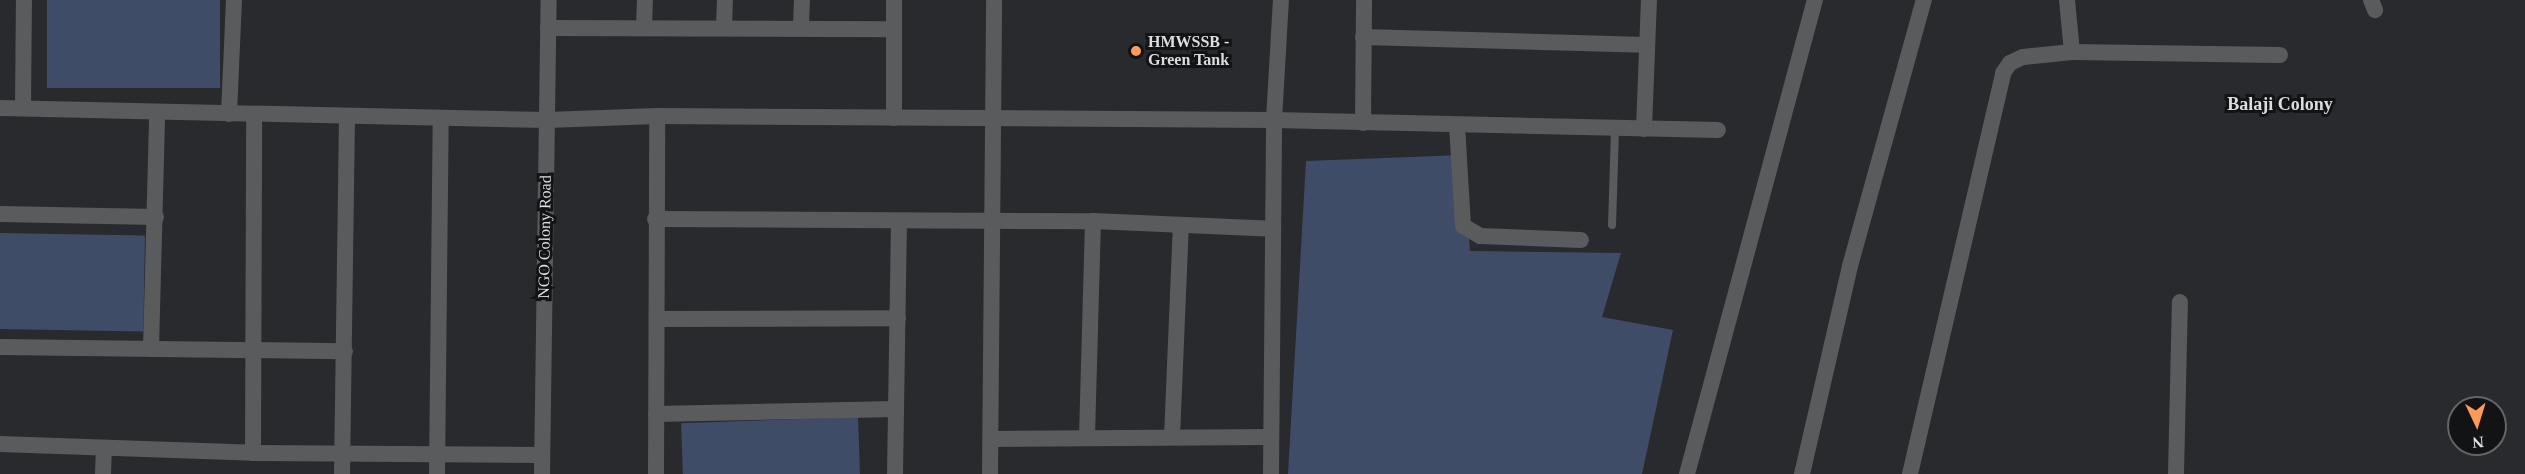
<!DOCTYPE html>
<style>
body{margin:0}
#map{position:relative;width:2525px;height:474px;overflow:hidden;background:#282a2e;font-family:"Times New Roman",serif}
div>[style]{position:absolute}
.green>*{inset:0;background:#3e4c68;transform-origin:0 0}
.service>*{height:8px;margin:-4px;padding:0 4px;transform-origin:4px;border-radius:4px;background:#595b5d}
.minor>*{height:16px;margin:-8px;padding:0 8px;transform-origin:8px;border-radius:8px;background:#595b5d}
.tertiary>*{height:16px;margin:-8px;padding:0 8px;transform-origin:8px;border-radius:8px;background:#595b5d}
.dots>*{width:16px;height:16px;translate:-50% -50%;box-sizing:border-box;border:3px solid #121315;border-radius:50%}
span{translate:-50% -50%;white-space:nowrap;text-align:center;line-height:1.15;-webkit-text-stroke:6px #121315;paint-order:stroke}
.poi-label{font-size:16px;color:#dbdddf;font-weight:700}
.left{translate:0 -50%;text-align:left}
.street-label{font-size:16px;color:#dbdddf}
.neighbourhood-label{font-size:18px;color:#dbdddf;font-weight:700}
.north{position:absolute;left:2447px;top:396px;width:60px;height:60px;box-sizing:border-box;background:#121315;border:2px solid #626466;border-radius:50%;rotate:176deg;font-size:16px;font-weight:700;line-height:24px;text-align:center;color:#dbdddf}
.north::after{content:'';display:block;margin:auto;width:21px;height:27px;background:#fe9b59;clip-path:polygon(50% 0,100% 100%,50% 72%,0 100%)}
</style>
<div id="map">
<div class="green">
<i style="left:47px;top:0;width:173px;height:88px"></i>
<i style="clip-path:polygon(1463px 155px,1470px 251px,1621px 253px,1602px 317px,1673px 330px,1642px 474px,1288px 474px,1306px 161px)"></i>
<i style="left:0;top:233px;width:145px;height:96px;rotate:1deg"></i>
<i style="left:858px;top:417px;width:57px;height:177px;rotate:88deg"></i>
</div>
<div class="service">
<i style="left:1612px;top:225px;width:97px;rotate:-88.2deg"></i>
</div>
<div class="minor">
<i style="left:2371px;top:0;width:11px;rotate:68deg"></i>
<i style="left:801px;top:26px;width:26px;rotate:-88deg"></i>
<i style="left:644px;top:27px;width:27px;rotate:-88deg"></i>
<i style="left:724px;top:27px;width:27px;rotate:-88deg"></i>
<i style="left:548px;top:28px;width:346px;rotate:0.2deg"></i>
<i style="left:1363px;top:37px;width:282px;rotate:1.6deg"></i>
<i style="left:2072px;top:52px;width:208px;rotate:0.8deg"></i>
<i style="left:0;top:108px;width:547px;rotate:1.26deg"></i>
<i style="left:547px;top:120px;width:110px;rotate:-2.1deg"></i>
<i style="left:657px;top:116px;width:617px;rotate:0.37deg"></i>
<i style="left:1274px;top:120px;width:444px;rotate:1.3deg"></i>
<i style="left:23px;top:108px;width:108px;rotate:-89.5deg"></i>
<i style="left:229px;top:114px;width:114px;rotate:-87.5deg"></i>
<i style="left:894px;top:118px;width:118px;rotate:-90deg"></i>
<i style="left:1363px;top:123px;width:123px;rotate:-89.5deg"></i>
<i style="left:1457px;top:125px;width:101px;rotate:86.6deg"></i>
<i style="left:1463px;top:226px;width:20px;rotate:30deg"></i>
<i style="left:1480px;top:236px;width:101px;rotate:2.3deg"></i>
<i style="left:1644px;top:129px;width:129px;rotate:-87.8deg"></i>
<i style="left:0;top:214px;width:156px;rotate:1.1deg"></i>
<i style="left:655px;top:219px;width:438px;rotate:0.3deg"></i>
<i style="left:1093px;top:221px;width:180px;rotate:2.5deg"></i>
<i style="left:657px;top:319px;width:241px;rotate:-0.2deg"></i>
<i style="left:0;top:347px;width:345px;rotate:0.7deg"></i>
<i style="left:151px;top:349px;width:236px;rotate:-88.5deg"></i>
<i style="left:656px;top:414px;width:240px;rotate:-1.2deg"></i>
<i style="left:1087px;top:436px;width:215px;rotate:-88.4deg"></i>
<i style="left:1172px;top:437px;width:212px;rotate:-87.6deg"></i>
<i style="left:992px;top:439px;width:279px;rotate:-0.4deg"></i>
<i style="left:0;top:444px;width:253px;rotate:2deg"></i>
<i style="left:253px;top:453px;width:289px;rotate:0.4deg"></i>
<i style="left:253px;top:453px;width:339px;rotate:-89.8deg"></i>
<i style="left:103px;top:474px;width:26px;rotate:-88deg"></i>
<i style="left:342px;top:474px;width:358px;rotate:-89.2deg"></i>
<i style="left:437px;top:474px;width:356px;rotate:-89.4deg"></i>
<i style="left:656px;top:474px;width:358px;rotate:-89.8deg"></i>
<i style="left:895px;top:474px;width:253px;rotate:-89.1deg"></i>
<i style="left:990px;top:474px;width:474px;rotate:-89.5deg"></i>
<i style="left:1271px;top:474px;width:354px;rotate:-89.5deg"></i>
<i style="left:1274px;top:120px;width:120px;rotate:-86.7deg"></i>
<i style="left:1687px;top:474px;width:491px;rotate:-74.9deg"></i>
<i style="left:1802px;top:474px;width:213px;rotate:-77deg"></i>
<i style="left:1850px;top:266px;width:276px;rotate:-74.5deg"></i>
<i style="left:1910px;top:474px;width:412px;rotate:-76.9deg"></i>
<i style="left:2003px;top:73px;width:12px;rotate:-55deg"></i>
<i style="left:2010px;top:63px;width:14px;rotate:-25deg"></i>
<i style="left:2023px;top:57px;width:49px;rotate:-5.8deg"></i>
<i style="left:2072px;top:52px;width:52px;rotate:-95.5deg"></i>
<i style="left:2176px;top:474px;width:172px;rotate:-88.7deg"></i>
</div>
<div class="tertiary">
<i style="left:542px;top:474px;width:474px;rotate:-89.2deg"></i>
</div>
<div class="dots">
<i style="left:1136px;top:51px;background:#fe9b59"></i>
</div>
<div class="poi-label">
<span class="left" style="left:1148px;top:51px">HMWSSB -<br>Green Tank</span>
</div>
<div class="street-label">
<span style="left:545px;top:237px;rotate:-89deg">NGO Colony Road</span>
</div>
<div class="neighbourhood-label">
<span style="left:2280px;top:104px">Balaji Colony</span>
</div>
<div class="north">N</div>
</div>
